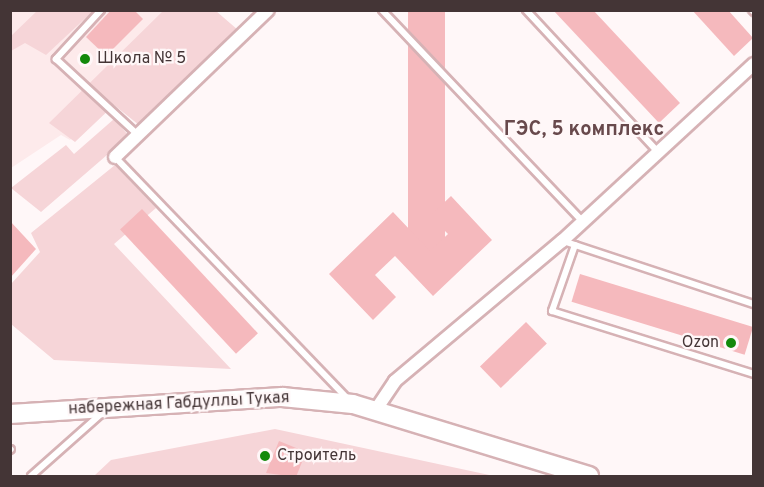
<!DOCTYPE html>
<meta charset="utf-8">
<style>
body{margin:0}
#map{position:relative;width:764px;height:487px;overflow:hidden;background:#fff7f8;font-family:Overpass,sans-serif}
div>[style]{position:absolute}
.built>*{inset:0;background:#fdeaeb}
.green>*{inset:0;background:#f6d5d8}
.building>*{inset:0;background:#f5b9bd;transform-origin:0 0}
.roads{filter:drop-shadow(2px 0 #d6b2b5) drop-shadow(-2px 0 #d6b2b5) drop-shadow(0 2px #d6b2b5) drop-shadow(0 -2px #d6b2b5)}
.service>*{height:6px;margin:-3px;padding:0 3px;transform-origin:3px;border-radius:3px;background:#fff}
.minor>*{height:12px;margin:-6px;padding:0 6px;transform-origin:6px;border-radius:6px;background:#fff}
.secondary>*{height:18px;margin:-9px;padding:0 9px;transform-origin:9px;border-radius:9px;background:#fff}
.dots>*{width:16px;height:16px;translate:-50% -50%;box-sizing:border-box;border:3px solid #fff7f8;border-radius:50%}
span{translate:-50% -50%;white-space:nowrap;text-align:center;line-height:1.15;-webkit-text-stroke:4.5px #fff7f8;paint-order:stroke}
.poi-label{font-size:16px;color:#443536}
.left{translate:0 -50%;text-align:left}
.right{translate:-100% -50%;text-align:right}
.street-label{font-size:16px;color:#443536}
.quarter-label{font-size:20px;color:#68494c;font-weight:700}
.frame{position:absolute;inset:0;border:12px solid #443536;pointer-events:none}
</style>
<div id="map">
<div class="built">
<i style="clip-path:polygon(11px 11px,211px 11px,70px 140px,61px 135px,11px 168px)"></i>
</div>
<div class="green">
<i style="clip-path:polygon(38px 10px,92px 10px,93px 11px,46px 55px,25px 43px,11px 51px,11px 36px)"></i>
<i style="clip-path:polygon(163px 11px,216px 11px,238px 30px,139px 125px,114px 105px,75px 142px,49px 123px)"></i>
<i style="clip-path:polygon(114px 119px,129px 136px,41px 212px,11px 188px,66px 145px,74px 154px)"></i>
<i style="clip-path:polygon(115px 165px,156px 208px,114px 244px,231px 369px,54px 360px,11px 324px,11px 284px,40px 252px,31px 233px)"></i>
<i style="clip-path:polygon(275px 429px,494px 476px,94px 476px,111px 460px)"></i>
</div>
<div class="building">
<i style="clip-path:polygon(111px 10px,134px 10px,143px 19px,106px 56px,86px 37px)"></i>
<i style="left:408px;top:10px;width:37px;height:255px"></i>
<i style="clip-path:polygon(553px 10px,593px 10px,680px 103px,659px 123px)"></i>
<i style="clip-path:polygon(692px 10px,728px 10px,753px 38px,734px 56px)"></i>
<i style="clip-path:polygon(451px 196px,492px 240px,433px 296px,395px 256px,375px 275px,396px 297px,373px 320px,329px 274px,393px 212px,430px 251px,448px 234px,430px 216px)"></i>
<i style="left:142px;top:209px;width:170px;height:30px;rotate:47deg"></i>
<i style="clip-path:polygon(10px 221px,36px 249px,10px 278px)"></i>
<i style="left:580px;top:274px;width:181px;height:29px;rotate:17deg"></i>
<i style="left:526px;top:322px;width:30px;height:64px;rotate:46deg"></i>
<i style="clip-path:polygon(279px 441px,306px 452px,296px 477px,266px 473px)"></i>
</div>
<div class="roads">
<div class="service">
<i style="left:101px;top:10px;width:67px;rotate:132.6deg"></i>
<i style="left:56px;top:59px;width:112px;rotate:42.8deg"></i>
<i style="left:382px;top:10px;width:291px;rotate:46.5deg"></i>
<i style="left:526px;top:10px;width:194px;rotate:47.1deg"></i>
<i style="left:752px;top:10px;width:3px;rotate:45deg"></i>
<i style="left:115px;top:157px;width:336px;rotate:46.1deg"></i>
<i style="left:563px;top:241px;width:201px;rotate:18.3deg"></i>
<i style="left:575px;top:245px;width:70px;rotate:109.2deg"></i>
<i style="left:552px;top:311px;width:212px;rotate:17.3deg"></i>
<i style="left:10px;top:450px;width:1px;rotate:-45deg"></i>
<i style="left:31px;top:476px;width:95px;rotate:-41.6deg"></i>
</div>
<div class="minor">
<i style="left:115px;top:157px;width:212px;rotate:-43.9deg"></i>
<i style="left:377px;top:408px;width:32px;rotate:-56deg"></i>
<i style="left:395px;top:381px;width:218px;rotate:-40deg"></i>
<i style="left:562px;top:241px;width:261px;rotate:-42.7deg"></i>
</div>
<div class="secondary">
<i style="left:10px;top:414px;width:273px;rotate:-3.6deg"></i>
<i style="left:282px;top:397px;width:71px;rotate:5.6deg"></i>
<i style="left:353px;top:404px;width:247px;rotate:17deg"></i>
</div>
</div>
<div class="dots">
<i style="left:85px;top:59px;background:#13890b"></i>
<i style="left:731px;top:343px;background:#13890b"></i>
<i style="left:265px;top:456px;background:#13890b"></i>
</div>
<div class="poi-label">
<span class="left" style="left:97px;top:59px">Школа № 5</span>
<span class="right" style="left:719px;top:343px">Ozon</span>
<span class="left" style="left:277px;top:456px">Строитель</span>
</div>
<div class="street-label">
<span style="left:179px;top:404px;rotate:-3deg">набережная Габдуллы Тукая</span>
</div>
<div class="quarter-label">
<span style="left:584px;top:130px">ГЭС, 5 комплекс</span>
</div>
<div class="frame"></div>
</div>
